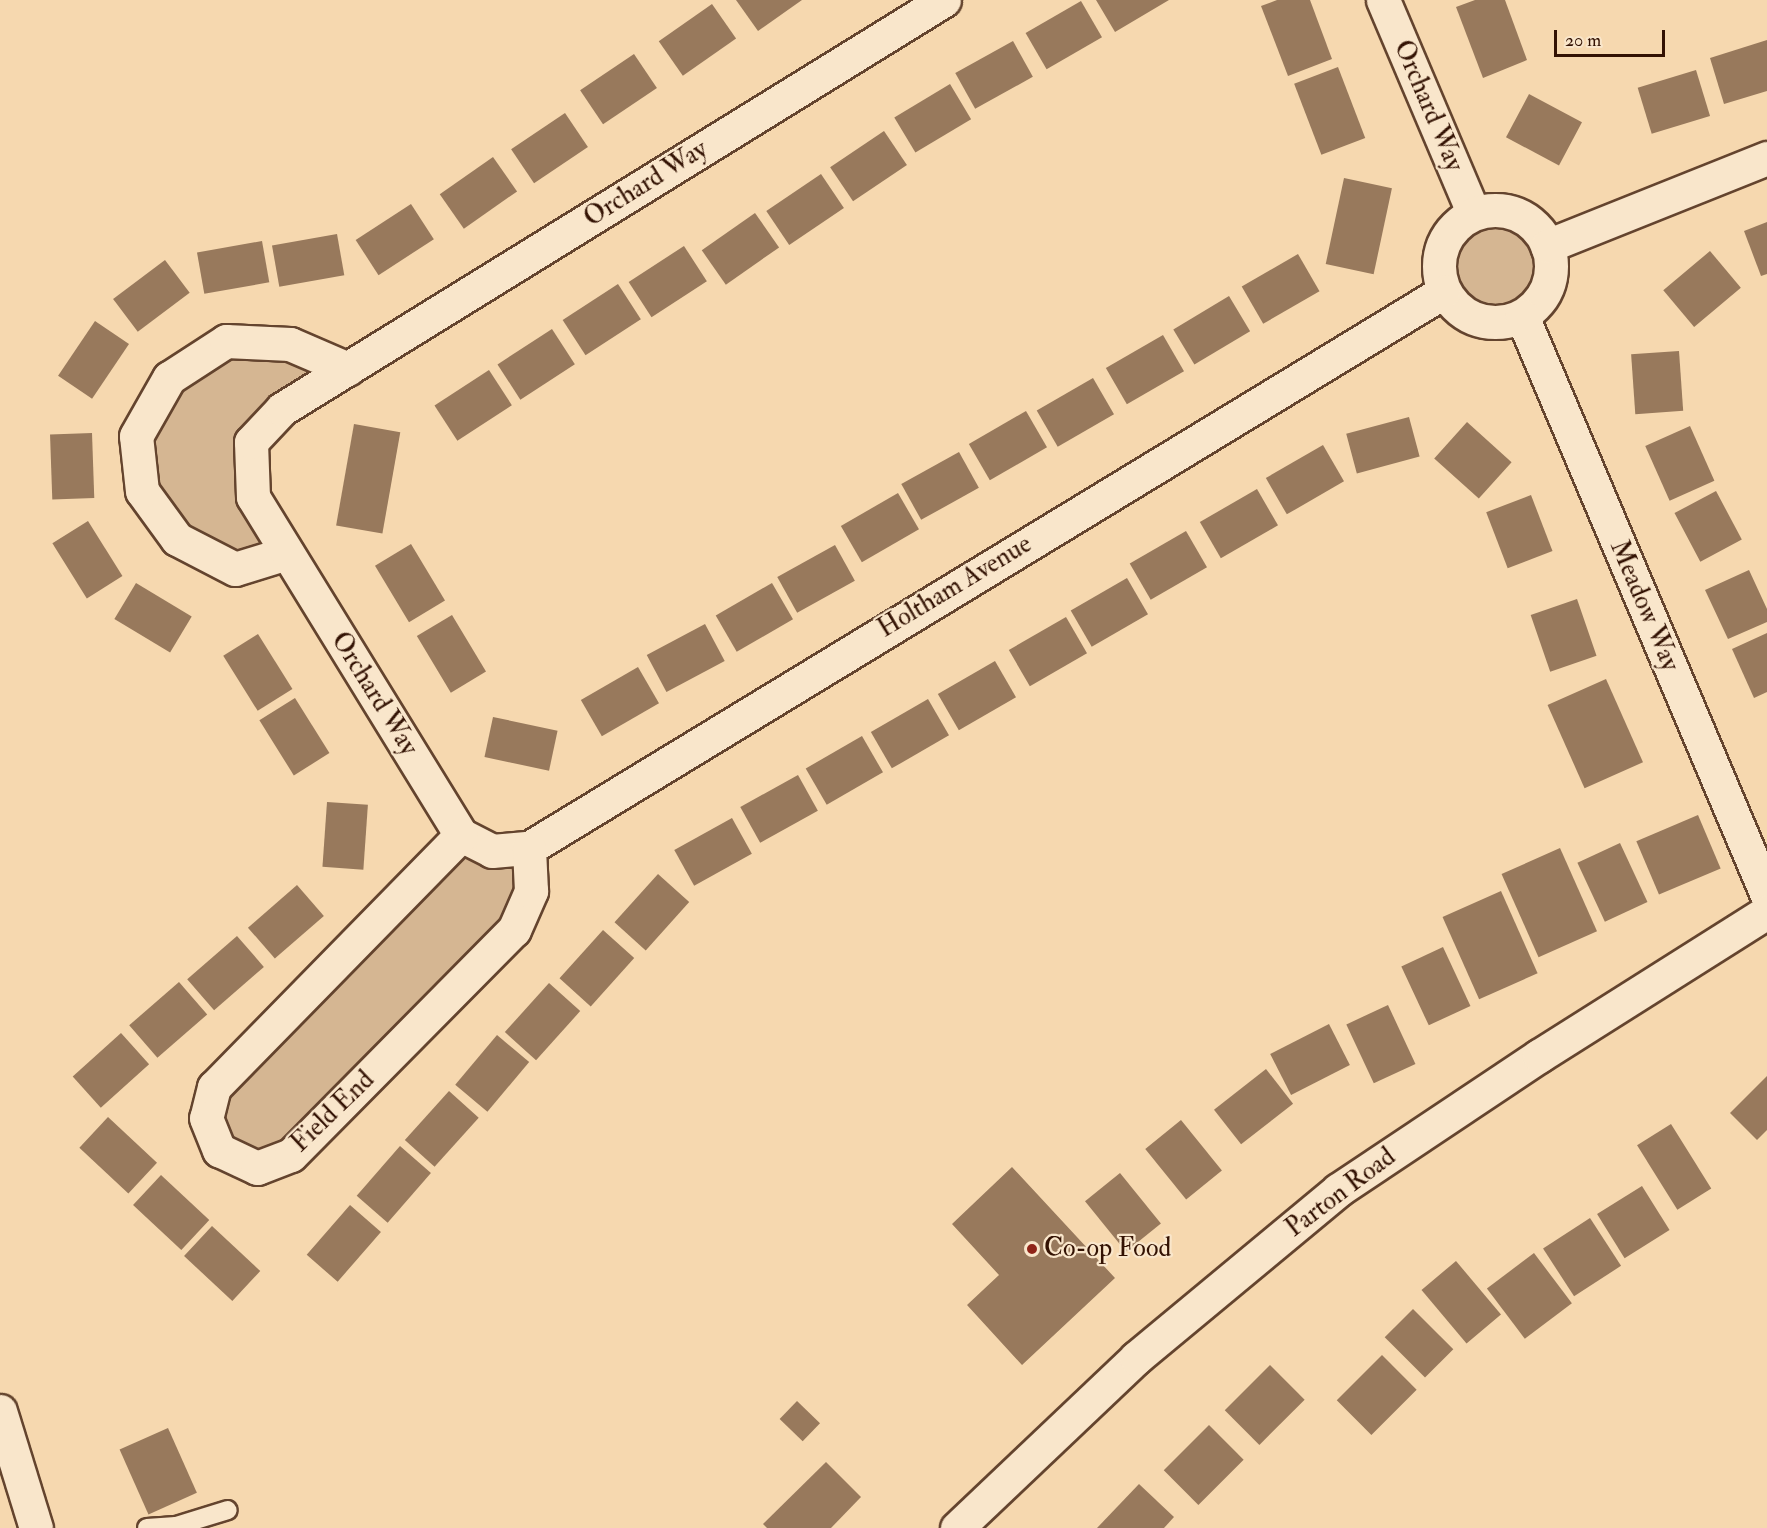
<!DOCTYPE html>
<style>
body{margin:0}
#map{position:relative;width:1767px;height:1528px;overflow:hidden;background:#f6d8af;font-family:"IM FELL Double Pica",serif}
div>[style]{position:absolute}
.green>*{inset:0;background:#d5b692}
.round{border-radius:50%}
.building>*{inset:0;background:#98795c;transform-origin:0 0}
.roads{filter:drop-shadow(2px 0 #64442e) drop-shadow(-2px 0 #64442e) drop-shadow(0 2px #64442e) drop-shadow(0 -2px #64442e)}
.service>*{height:18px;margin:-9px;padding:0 9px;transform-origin:9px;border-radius:9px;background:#f9e6cb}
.minor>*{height:33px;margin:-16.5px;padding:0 16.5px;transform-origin:16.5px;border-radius:16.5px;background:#f9e6cb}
.minor>.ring{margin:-16.5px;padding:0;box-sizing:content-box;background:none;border:33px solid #f9e6cb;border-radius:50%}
.tertiary>*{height:33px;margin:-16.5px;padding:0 16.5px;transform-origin:16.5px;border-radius:16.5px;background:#f9e6cb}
.secondary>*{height:33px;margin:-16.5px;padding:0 16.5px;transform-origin:16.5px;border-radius:16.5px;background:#f9e6cb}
.dots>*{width:16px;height:16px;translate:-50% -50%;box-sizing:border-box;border:3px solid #f9e6cb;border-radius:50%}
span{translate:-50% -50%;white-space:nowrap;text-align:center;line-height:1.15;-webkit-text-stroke:4.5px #f9e6cb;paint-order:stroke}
.street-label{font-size:26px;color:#331203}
.poi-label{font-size:26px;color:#331203}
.left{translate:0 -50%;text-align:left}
.scale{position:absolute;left:1554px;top:30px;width:111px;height:27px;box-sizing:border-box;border:3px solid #331203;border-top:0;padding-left:8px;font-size:18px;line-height:21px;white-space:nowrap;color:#331203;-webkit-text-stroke:4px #f9e6cb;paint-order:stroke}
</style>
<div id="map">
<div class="green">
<i class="round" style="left:1457px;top:226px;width:78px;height:78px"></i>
<i style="clip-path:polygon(226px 341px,348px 369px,251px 442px,287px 553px,235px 569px,177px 539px,136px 436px)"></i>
<i style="clip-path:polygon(461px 835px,529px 848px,531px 891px,291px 1155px,219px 1150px,214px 1087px)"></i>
</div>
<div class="building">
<i style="clip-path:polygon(736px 0,802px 0,758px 31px)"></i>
<i style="clip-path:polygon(1096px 0,1169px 0,1115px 32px)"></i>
<i style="clip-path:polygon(1277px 0,1310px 0,1332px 59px,1288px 76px,1261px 6px)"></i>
<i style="clip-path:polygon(1475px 0,1505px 0,1527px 60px,1483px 78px,1456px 7px)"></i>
<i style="left:1081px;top:1px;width:42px;height:64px;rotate:60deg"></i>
<i style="left:712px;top:4px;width:42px;height:65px;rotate:55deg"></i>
<i style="clip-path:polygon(1767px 40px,1767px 91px,1724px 104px,1710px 58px)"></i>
<i style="left:1013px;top:41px;width:41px;height:66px;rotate:61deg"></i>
<i style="left:634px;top:54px;width:41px;height:65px;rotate:56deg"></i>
<i style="left:1338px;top:67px;width:76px;height:47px;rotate:69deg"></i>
<i style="left:1696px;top:70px;width:48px;height:61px;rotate:73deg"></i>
<i style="left:950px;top:84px;width:41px;height:65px;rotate:59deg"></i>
<i style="left:1529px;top:94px;width:60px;height:49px;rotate:28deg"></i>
<i style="left:565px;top:113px;width:41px;height:65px;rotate:56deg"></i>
<i style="left:884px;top:131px;width:41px;height:65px;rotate:56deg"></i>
<i style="left:493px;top:157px;width:42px;height:65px;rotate:55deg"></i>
<i style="left:821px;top:174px;width:41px;height:66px;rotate:56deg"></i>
<i style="left:1344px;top:178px;width:49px;height:88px;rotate:12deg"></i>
<i style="left:411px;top:204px;width:42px;height:66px;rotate:57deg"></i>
<i style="left:755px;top:213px;width:42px;height:65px;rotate:55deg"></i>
<i style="clip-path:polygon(1767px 222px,1767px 274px,1761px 276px,1744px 231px)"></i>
<i style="left:337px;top:234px;width:42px;height:66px;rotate:80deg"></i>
<i style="left:262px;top:241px;width:42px;height:66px;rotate:80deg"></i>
<i style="left:684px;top:246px;width:42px;height:66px;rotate:57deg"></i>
<i style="left:1710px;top:251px;width:48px;height:61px;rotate:50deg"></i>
<i style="left:1298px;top:254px;width:43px;height:65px;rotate:60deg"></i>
<i style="left:165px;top:260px;width:41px;height:65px;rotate:53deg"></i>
<i style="left:618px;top:284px;width:42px;height:66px;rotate:57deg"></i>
<i style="left:1229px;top:296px;width:41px;height:65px;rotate:59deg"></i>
<i style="left:95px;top:321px;width:41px;height:66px;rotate:34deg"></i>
<i style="left:552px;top:329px;width:42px;height:65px;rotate:57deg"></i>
<i style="left:1163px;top:335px;width:42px;height:66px;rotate:60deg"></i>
<i style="left:1679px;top:351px;width:60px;height:48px;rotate:86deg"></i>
<i style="left:489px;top:370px;width:42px;height:65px;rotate:57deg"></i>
<i style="left:1093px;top:378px;width:42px;height:65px;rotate:60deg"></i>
<i style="left:1026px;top:411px;width:42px;height:66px;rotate:60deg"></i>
<i style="left:1409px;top:417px;width:41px;height:65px;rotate:75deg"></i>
<i style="left:1467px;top:422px;width:60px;height:49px;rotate:42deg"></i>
<i style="left:354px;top:424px;width:47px;height:103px;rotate:10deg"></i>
<i style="left:1690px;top:426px;width:60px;height:49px;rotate:66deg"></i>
<i style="left:92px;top:433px;width:65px;height:42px;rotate:88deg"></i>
<i style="left:1323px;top:445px;width:42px;height:66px;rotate:60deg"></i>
<i style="left:959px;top:452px;width:41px;height:66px;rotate:61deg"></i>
<i style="left:1257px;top:489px;width:42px;height:66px;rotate:60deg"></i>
<i style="left:1716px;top:491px;width:55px;height:47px;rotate:62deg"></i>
<i style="left:898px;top:493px;width:42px;height:66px;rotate:60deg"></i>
<i style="left:1531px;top:495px;width:60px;height:48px;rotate:69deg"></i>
<i style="left:88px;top:521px;width:65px;height:42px;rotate:58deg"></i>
<i style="left:1186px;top:531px;width:42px;height:65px;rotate:60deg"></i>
<i style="left:411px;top:544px;width:66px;height:42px;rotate:59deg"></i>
<i style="left:835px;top:545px;width:41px;height:66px;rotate:61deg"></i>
<i style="clip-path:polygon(1749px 570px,1767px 609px,1767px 622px,1728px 639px,1705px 590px)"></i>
<i style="left:1127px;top:578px;width:42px;height:65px;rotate:60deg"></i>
<i style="left:136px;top:583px;width:65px;height:42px;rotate:31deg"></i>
<i style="left:772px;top:583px;width:42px;height:65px;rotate:60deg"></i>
<i style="left:1577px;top:599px;width:60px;height:49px;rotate:71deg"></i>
<i style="left:452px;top:615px;width:66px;height:41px;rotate:59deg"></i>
<i style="left:1066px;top:617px;width:42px;height:66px;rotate:60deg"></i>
<i style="left:705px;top:624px;width:42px;height:66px;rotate:62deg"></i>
<i style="clip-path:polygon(1767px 633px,1767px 692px,1754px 698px,1732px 649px)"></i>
<i style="left:258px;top:634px;width:65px;height:41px;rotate:58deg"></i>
<i style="left:995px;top:661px;width:42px;height:66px;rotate:60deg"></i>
<i style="left:638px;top:667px;width:42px;height:66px;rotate:60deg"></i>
<i style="left:1606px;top:679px;width:91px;height:64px;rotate:66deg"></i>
<i style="left:295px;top:698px;width:65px;height:42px;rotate:58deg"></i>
<i style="left:928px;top:699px;width:42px;height:66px;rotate:60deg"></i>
<i style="left:493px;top:717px;width:66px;height:41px;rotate:12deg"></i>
<i style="left:862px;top:736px;width:42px;height:65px;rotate:60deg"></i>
<i style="left:798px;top:775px;width:41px;height:66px;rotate:61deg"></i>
<i style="left:327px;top:802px;width:41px;height:65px;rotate:4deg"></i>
<i style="left:1698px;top:815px;width:58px;height:67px;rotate:67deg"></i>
<i style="left:732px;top:818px;width:41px;height:66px;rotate:61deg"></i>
<i style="left:1620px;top:843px;width:65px;height:47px;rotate:65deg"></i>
<i style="left:1560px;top:848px;width:91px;height:64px;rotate:66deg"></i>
<i style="left:658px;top:874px;width:42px;height:65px;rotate:42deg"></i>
<i style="left:297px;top:885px;width:41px;height:65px;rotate:49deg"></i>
<i style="left:1501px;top:891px;width:90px;height:64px;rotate:66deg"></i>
<i style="left:603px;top:930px;width:42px;height:65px;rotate:42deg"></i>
<i style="left:237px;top:936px;width:41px;height:66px;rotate:49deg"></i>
<i style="left:1443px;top:947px;width:65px;height:46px;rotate:65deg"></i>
<i style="left:179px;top:982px;width:43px;height:66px;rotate:49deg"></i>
<i style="left:549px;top:983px;width:42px;height:66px;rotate:42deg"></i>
<i style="left:1388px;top:1005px;width:65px;height:46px;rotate:65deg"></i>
<i style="left:1329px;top:1024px;width:46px;height:66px;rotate:63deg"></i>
<i style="left:121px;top:1033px;width:42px;height:65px;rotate:48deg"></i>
<i style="left:497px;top:1035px;width:42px;height:65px;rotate:40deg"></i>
<i style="left:1266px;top:1069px;width:44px;height:66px;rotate:52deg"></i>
<i style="clip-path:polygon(1767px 1076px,1767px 1130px,1757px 1140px,1730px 1113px)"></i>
<i style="left:449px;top:1091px;width:40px;height:66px;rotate:42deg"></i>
<i style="left:108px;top:1117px;width:67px;height:42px;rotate:43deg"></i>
<i style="left:1181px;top:1120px;width:65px;height:46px;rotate:51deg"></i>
<i style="left:1671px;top:1124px;width:76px;height:40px;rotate:58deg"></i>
<i style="left:400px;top:1146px;width:41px;height:66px;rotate:41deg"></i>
<i style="clip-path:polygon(1012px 1167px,1115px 1278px,1022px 1365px,967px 1305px,999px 1275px,952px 1224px)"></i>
<i style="left:1120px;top:1173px;width:65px;height:45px;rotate:51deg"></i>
<i style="left:161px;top:1175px;width:66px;height:41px;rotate:43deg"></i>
<i style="left:1642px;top:1186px;width:52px;height:53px;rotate:58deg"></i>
<i style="left:350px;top:1205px;width:41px;height:66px;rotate:41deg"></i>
<i style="left:1590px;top:1218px;width:57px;height:56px;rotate:57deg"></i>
<i style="left:212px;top:1226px;width:66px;height:41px;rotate:43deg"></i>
<i style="left:1534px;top:1253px;width:63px;height:59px;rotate:53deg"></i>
<i style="left:1456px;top:1261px;width:70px;height:45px;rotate:50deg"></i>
<i style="left:1413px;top:1309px;width:57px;height:40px;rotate:45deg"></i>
<i style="left:1382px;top:1355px;width:49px;height:64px;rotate:45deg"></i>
<i style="left:1270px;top:1365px;width:49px;height:64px;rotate:45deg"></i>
<i style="left:797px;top:1401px;width:32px;height:25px;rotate:44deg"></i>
<i style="left:1209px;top:1425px;width:49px;height:64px;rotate:45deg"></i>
<i style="left:168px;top:1428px;width:71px;height:53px;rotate:66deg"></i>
<i style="clip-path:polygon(826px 1462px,861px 1497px,831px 1528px,767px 1528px,763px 1524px)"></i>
<i style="clip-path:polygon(1139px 1484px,1174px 1517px,1164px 1528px,1097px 1528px)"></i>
</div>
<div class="roads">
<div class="service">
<i style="left:147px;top:1528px;width:29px;rotate:-4deg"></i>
<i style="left:176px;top:1526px;width:54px;rotate:-17.1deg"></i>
</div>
<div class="minor">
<i style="left:1383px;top:0;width:230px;rotate:67deg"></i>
<i class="ring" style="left:1439px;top:210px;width:79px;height:79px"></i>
<i style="left:1547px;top:246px;width:237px;rotate:-21.8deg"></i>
<i style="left:1522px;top:316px;width:629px;rotate:67.06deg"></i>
<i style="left:287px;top:553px;width:54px;rotate:162.9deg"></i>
<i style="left:235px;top:569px;width:65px;rotate:-152.7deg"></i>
<i style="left:177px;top:539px;width:59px;rotate:-126.1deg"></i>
<i style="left:142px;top:491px;width:55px;rotate:-96.2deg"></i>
<i style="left:136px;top:436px;width:67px;rotate:-60.4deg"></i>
<i style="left:169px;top:378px;width:68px;rotate:-33deg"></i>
<i style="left:226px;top:341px;width:64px;rotate:2.7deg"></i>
<i style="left:290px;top:344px;width:63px;rotate:23.3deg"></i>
<i style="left:461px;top:835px;width:397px;rotate:-121.6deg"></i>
<i style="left:253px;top:497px;width:55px;rotate:-92.1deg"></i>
<i style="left:251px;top:442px;width:45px;rotate:-46.8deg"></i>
<i style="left:282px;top:409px;width:778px;rotate:-31.71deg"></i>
<i style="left:461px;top:835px;width:35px;rotate:27deg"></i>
<i style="left:492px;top:851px;width:37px;rotate:-5deg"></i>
<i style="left:529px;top:848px;width:1070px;rotate:-31.31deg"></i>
<i style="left:461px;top:835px;width:353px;rotate:134.4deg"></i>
<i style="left:214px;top:1087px;width:32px;rotate:104deg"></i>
<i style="left:206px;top:1118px;width:35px;rotate:68deg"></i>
<i style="left:219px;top:1150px;width:42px;rotate:25.3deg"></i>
<i style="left:257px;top:1168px;width:36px;rotate:-21deg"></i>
<i style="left:291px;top:1155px;width:317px;rotate:-45.3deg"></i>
<i style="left:514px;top:930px;width:43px;rotate:-66.4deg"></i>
<i style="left:531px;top:891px;width:43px;rotate:-92.7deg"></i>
</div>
<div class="tertiary">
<i style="left:957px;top:1528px;width:247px;rotate:-43.5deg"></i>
<i style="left:1136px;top:1358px;width:263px;rotate:-39.7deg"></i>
<i style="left:1338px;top:1190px;width:242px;rotate:-33.7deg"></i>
<i style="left:1539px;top:1056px;width:270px;rotate:-32.3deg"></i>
</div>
<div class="secondary">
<i style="left:0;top:1411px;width:122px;rotate:72.9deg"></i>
</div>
</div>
<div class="dots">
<i style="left:1032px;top:1249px;background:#8f2418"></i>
</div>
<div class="street-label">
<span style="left:1428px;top:106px;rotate:67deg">Orchard Way</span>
<span style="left:646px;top:184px;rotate:-32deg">Orchard Way</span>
<span style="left:955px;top:587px;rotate:-31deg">Holtham Avenue</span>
<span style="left:1644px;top:606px;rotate:67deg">Meadow Way</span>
<span style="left:374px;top:694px;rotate:58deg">Orchard Way</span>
<span style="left:333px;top:1112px;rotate:-44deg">Field End</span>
<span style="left:1341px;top:1193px;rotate:-37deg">Parton Road</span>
</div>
<div class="poi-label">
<span class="left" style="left:1044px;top:1249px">Co-op Food</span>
</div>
<div class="scale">20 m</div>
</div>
